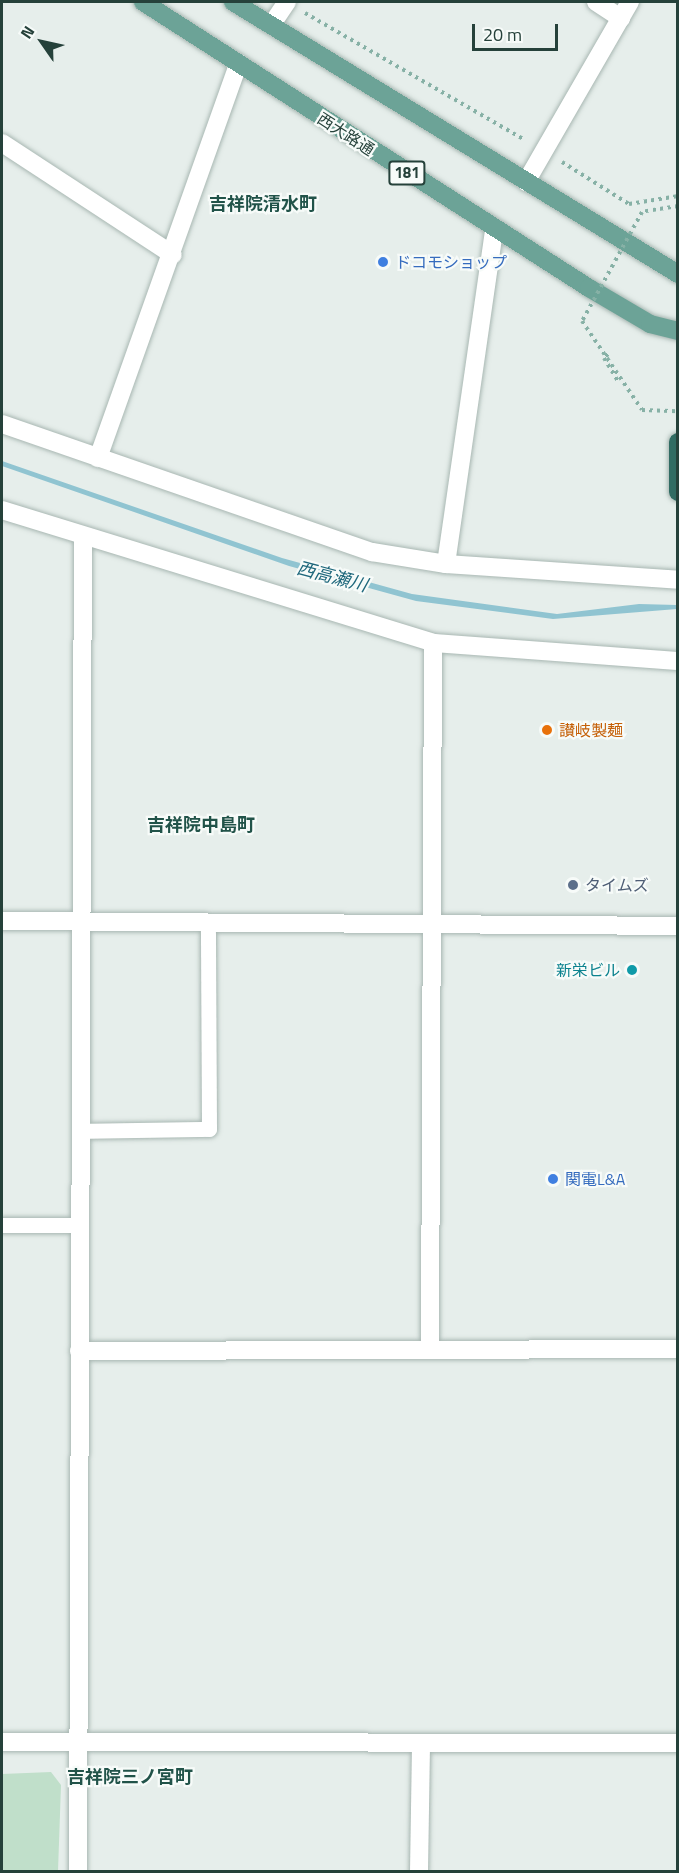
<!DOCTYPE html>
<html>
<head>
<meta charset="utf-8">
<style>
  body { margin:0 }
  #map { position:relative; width:679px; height:1873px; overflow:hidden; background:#e6eeeb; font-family:"Titillium Web","Noto Sans JP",sans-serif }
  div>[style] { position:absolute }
  .green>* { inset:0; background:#c0dfca }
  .water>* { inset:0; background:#90c4d1 }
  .path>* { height:4px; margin-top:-2px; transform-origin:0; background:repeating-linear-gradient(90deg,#87b1a6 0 3px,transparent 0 7.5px) }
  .roads { filter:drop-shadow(0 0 2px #a8b7b2) drop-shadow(0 0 2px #a8b7b2) }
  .lane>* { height:15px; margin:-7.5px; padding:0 7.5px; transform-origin:7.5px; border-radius:7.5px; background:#fff }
  .street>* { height:18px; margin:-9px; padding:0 9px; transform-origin:9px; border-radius:9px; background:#fff }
  .primary>* { height:18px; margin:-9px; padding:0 9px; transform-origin:9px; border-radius:9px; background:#6ca397 }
  .highway>* { height:18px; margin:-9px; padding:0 9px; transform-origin:9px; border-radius:9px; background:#316c63 }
  .path-bridge>* { height:4px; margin-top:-2px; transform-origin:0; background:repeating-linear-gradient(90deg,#87b1a6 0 3px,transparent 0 7.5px) }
  .dots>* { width:16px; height:16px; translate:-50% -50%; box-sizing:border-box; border:3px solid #f7fbf9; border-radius:50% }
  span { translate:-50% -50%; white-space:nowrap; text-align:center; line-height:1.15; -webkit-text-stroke:4.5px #f7fbf9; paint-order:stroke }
  .shield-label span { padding:2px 4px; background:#f7fbf9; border:2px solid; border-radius:4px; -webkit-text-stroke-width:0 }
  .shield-label { font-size:15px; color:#25413a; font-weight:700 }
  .street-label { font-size:16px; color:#25413a }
  .shop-label { font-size:16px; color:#366cbe }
  .left { translate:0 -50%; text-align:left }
  .food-label { font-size:16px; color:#c56008 }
  .service-label { font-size:16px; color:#4e5e75 }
  .culture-label { font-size:16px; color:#0d838f }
  .right { translate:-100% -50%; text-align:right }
  .neighbourhood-label { font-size:18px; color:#215349; font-weight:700 }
  .water-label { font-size:18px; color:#1f687c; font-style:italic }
  .frame { position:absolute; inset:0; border:3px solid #25413a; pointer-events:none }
  .north { position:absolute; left:12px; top:12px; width:60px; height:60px; -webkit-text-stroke:4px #f7fbf9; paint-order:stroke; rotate:304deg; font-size:16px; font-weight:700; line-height:24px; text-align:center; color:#25413a }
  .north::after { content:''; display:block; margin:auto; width:21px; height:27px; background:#25413a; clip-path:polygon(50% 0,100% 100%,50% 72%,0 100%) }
  .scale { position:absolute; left:472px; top:24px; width:86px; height:27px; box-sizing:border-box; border:3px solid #25413a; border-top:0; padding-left:8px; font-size:18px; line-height:21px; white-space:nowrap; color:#25413a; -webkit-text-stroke:4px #f7fbf9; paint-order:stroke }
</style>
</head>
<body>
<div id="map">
  <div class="green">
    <div style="clip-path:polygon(51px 1772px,61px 1785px,58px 1871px,2px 1871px,2px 1774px)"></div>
  </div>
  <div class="water">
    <div style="clip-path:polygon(2px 461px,282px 558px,412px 594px,557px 614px,639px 604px,677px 605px,677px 609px,553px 619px,416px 601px,289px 566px,2px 466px)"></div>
  </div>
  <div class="path">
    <div style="left:305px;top:13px;width:254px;rotate:30deg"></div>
    <div style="left:562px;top:162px;width:79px;rotate:32.1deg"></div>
    <div style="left:629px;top:204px;width:50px;rotate:-9.3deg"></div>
    <div style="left:608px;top:354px;width:6px;rotate:135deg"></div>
    <div style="left:604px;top:358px;width:26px;rotate:59deg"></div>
  </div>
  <div class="roads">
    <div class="lane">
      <div style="left:80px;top:1131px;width:129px;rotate:-0.9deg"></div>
      <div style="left:209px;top:1129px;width:206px;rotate:-90.3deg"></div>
      <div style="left:2px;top:1225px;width:77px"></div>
    </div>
    <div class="street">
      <div style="left:596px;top:2px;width:30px;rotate:33deg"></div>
      <div style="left:272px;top:24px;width:27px;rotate:-56deg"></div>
      <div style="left:2px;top:143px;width:204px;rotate:33.2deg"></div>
      <div style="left:526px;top:182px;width:208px;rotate:-60deg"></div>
      <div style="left:2px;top:424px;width:392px;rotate:19.1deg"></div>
      <div style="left:372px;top:552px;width:75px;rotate:9.2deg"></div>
      <div style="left:446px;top:564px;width:233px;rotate:3.9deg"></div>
      <div style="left:98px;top:458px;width:419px;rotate:-70.4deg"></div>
      <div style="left:2px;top:510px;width:451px;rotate:17.1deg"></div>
      <div style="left:433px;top:643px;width:246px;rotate:4.2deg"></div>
      <div style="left:446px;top:564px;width:338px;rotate:-81.8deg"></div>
      <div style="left:2px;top:921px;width:676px;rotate:0.42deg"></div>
      <div style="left:430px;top:1349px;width:706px;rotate:-89.76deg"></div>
      <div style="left:79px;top:1351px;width:599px;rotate:-0.19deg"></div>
      <div style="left:2px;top:1742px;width:676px;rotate:0.08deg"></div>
      <div style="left:78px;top:1872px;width:1334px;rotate:-89.79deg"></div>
      <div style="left:419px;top:1872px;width:128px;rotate:-89.1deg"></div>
    </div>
    <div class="primary">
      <div style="left:143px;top:2px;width:530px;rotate:32.67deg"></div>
      <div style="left:589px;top:288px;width:71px;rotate:30.5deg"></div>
      <div style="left:650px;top:324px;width:29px;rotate:14deg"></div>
      <div style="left:233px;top:2px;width:522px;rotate:31.43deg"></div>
    </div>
    <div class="highway">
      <div style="left:678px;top:442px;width:50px;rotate:90deg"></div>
    </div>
  </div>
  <div class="path-bridge">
    <div style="left:678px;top:206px;width:36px;rotate:171deg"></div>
    <div style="left:642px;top:212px;width:124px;rotate:118.8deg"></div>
    <div style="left:582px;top:321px;width:107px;rotate:56deg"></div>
    <div style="left:642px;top:410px;width:36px;rotate:2deg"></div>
  </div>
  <div class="dots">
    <div style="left:383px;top:262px;background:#3f7fe0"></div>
    <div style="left:547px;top:730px;background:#e8710a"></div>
    <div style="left:573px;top:885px;background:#5c6f8a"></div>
    <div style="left:632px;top:970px;background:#0f9aa8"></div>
    <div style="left:553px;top:1179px;background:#3f7fe0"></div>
  </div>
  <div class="shield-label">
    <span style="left:407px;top:173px">181</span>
  </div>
  <div class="street-label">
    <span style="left:346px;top:134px;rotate:33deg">西大路通</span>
  </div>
  <div class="shop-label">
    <span class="left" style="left:395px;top:262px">ドコモショップ</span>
    <span class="left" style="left:565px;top:1179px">関電L&amp;A</span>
  </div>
  <div class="food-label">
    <span class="left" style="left:559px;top:730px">讃岐製麺</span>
  </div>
  <div class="service-label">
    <span class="left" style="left:585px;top:885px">タイムズ</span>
  </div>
  <div class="culture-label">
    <span class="right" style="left:620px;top:970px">新栄ビル</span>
  </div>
  <div class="neighbourhood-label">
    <span style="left:263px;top:204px">吉祥院清水町</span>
    <span style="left:201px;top:825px">吉祥院中島町</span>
    <span style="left:130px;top:1777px">吉祥院三ノ宮町</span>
  </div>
  <div class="water-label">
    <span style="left:332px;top:577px;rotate:15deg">西高瀬川</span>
  </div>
  <div class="frame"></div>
  <div class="north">N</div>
  <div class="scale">20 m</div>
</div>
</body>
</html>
